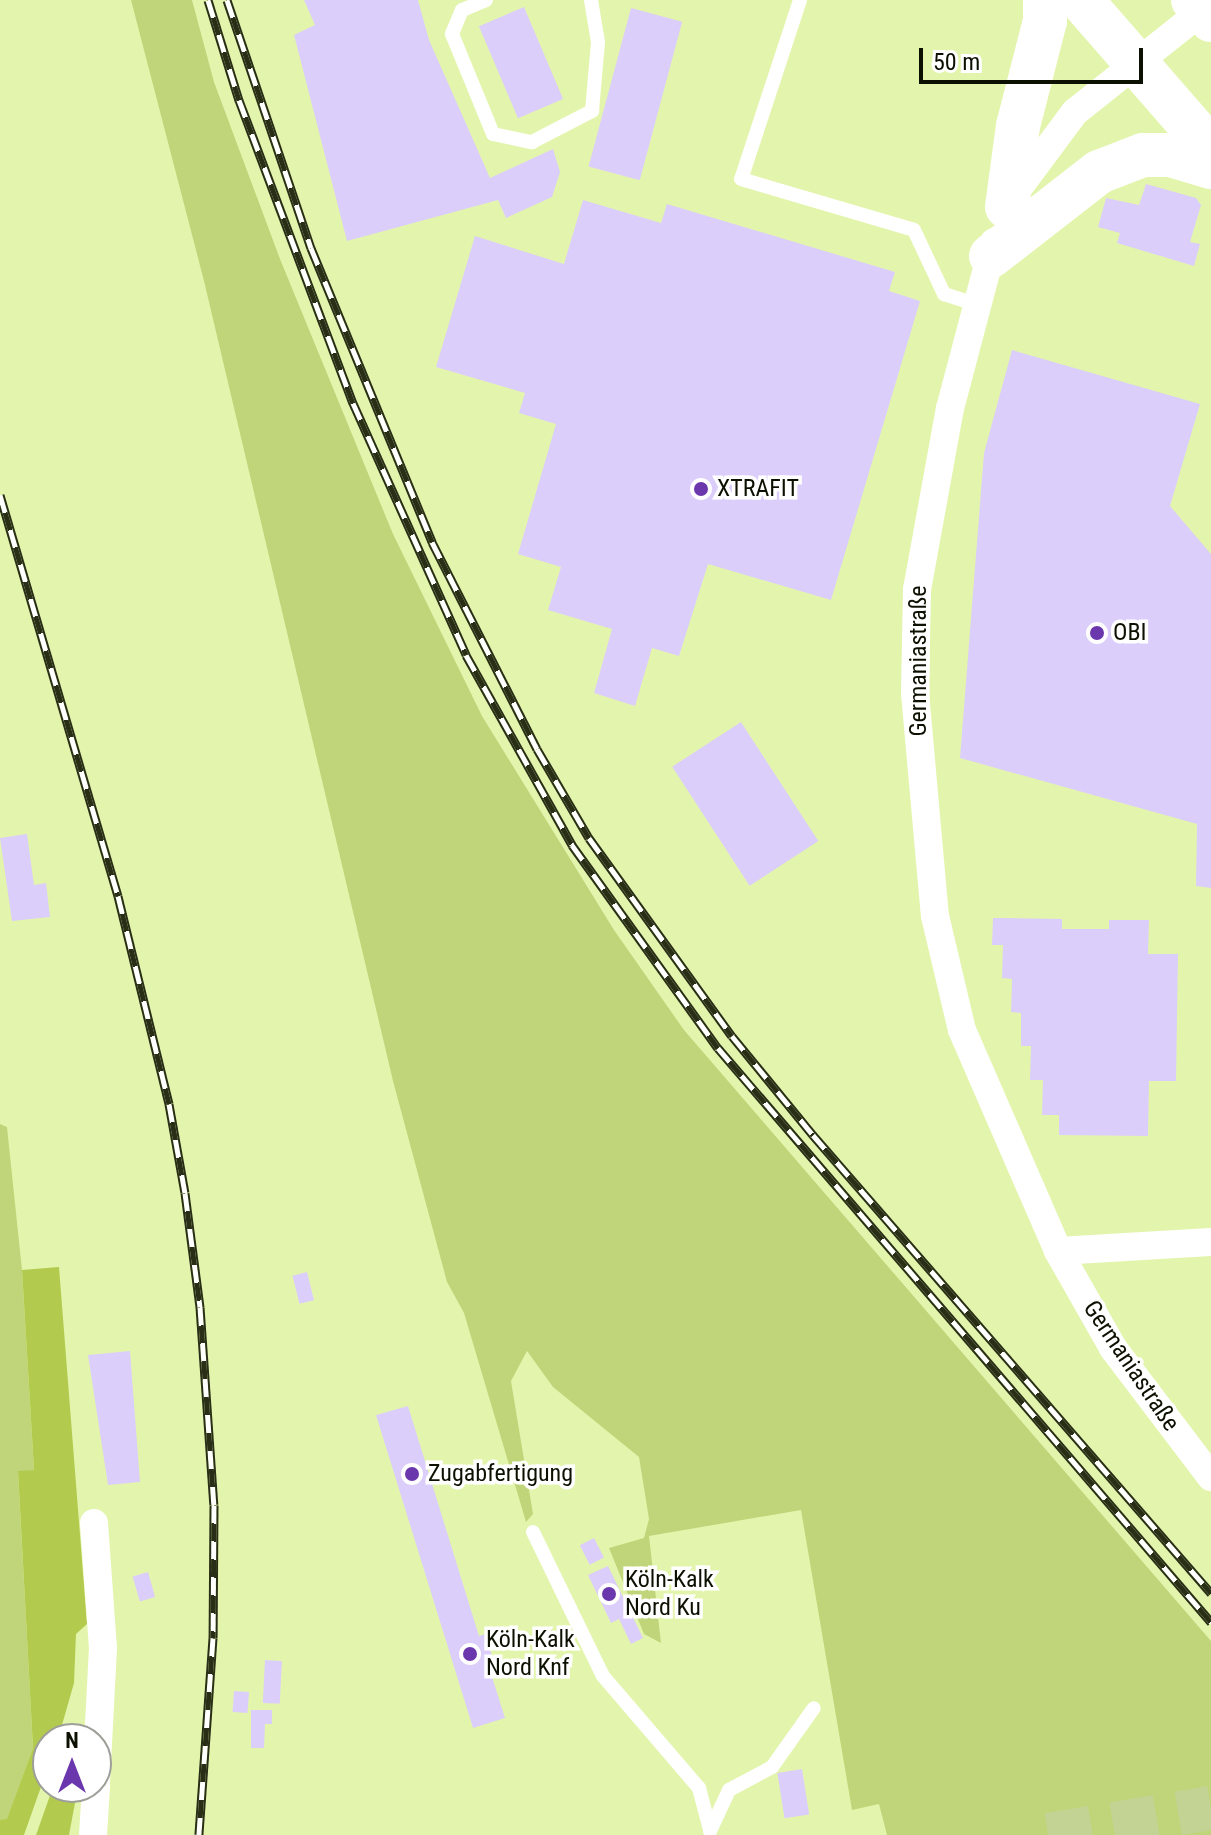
<!DOCTYPE html>
<html>
<head>
<meta charset="utf-8">
<style>
  body { margin:0 }
  #map { position:relative; width:1211px; height:1835px; overflow:hidden; background:#e3f5ad; font-family:"Roboto Condensed",sans-serif }
  div>[style] { position:absolute }
  .green>* { inset:0; background:#c0d57a }
  .forest>* { inset:0; background:#b2cb4e }
  .building>* { inset:0; background:#dccefa; transform-origin:0 0 }
  .trunk-tunnel>* { height:44px; margin-top:-22px; transform-origin:0; background:repeating-linear-gradient(90deg,#c3d393 0 44px,transparent 0 66px) }
  .service>* { height:14px; margin:-7px; padding:0 7px; transform-origin:7px; border-radius:7px; background:#fff }
  .minor>* { height:28px; margin:-14px; padding:0 14px; transform-origin:14px; border-radius:14px; background:#fff }
  .primary>* { height:44px; margin:-22px; padding:0 22px; transform-origin:22px; border-radius:22px; background:#fff }
  .rail>* { height:9px; margin-top:-4.5px; transform-origin:0; background:repeating-linear-gradient(90deg,#fff 0 18px,#292f17 0 36px); box-sizing:border-box; border-block:2px solid #292f17 }
  .dots>* { width:22px; height:22px; translate:-50% -50%; box-sizing:border-box; border:4px solid #fff; border-radius:50% }
  span { translate:-50% -50%; white-space:nowrap; text-align:center; line-height:1.15; -webkit-text-stroke:7px #fff; paint-order:stroke }
  .poi-label { font-size:24px; color:#0c1000 }
  .left { translate:0 -50%; text-align:left }
  .street-label { font-size:24px; color:#0c1000 }
  .north { position:absolute; left:32px; top:1723px; width:80px; height:80px; box-sizing:border-box; background:#fff; border:2px solid #9e9f99; border-radius:50%; rotate:0deg; font-size:22px; font-weight:700; line-height:32px; text-align:center; color:#0c1000 }
  .north::after { content:''; display:block; margin:auto; width:28px; height:36px; background:#6b37ad; clip-path:polygon(50% 0,100% 100%,50% 72%,0 100%) }
  .scale { position:absolute; left:919px; top:48px; width:224px; height:36px; box-sizing:border-box; border:4px solid #0c1000; border-top:0; padding-left:10px; font-size:24px; line-height:28px; white-space:nowrap; color:#0c1000; -webkit-text-stroke:6px #fff; paint-order:stroke }
</style>
</head>
<body>
<div id="map">
  <div class="green">
    <div style="clip-path:polygon(131px 0,192px 0,214px 82px,280px 259px,393px 534px,482px 716px,614px 930px,684px 1030px,1211px 1641px,1211px 1835px,887px 1835px,879px 1804px,852px 1810px,801px 1510px,649px 1536px,661px 1643px,644px 1634px,609px 1548px,644px 1538px,649px 1519px,639px 1457px,553px 1387px,527px 1351px,511px 1381px,533px 1514px,526px 1522px,464px 1313px,447px 1282px,393px 1081px,204px 281px)"></div>
    <div style="clip-path:polygon(0 1124px,7px 1127px,22px 1270px,34px 1470px,18px 1472px,33px 1748px,7px 1820px,0 1820px)"></div>
  </div>
  <div class="forest">
    <div style="clip-path:polygon(59px 1267px,87px 1624px,76px 1634px,74px 1683px,58px 1739px,48px 1739px,48px 1767px,24px 1835px,0 1835px,0 1820px,7px 1819px,33px 1748px,18px 1471px,34px 1470px,22px 1270px)"></div>
    <div style="clip-path:polygon(53px 1787px,78px 1787px,69px 1835px,36px 1835px)"></div>
  </div>
  <div class="building">
    <div style="clip-path:polygon(304px 0,418px 0,429px 40px,490px 178px,553px 149px,560px 172px,552px 197px,506px 218px,498px 200px,347px 241px,294px 35px,315px 25px)"></div>
    <div style="left:524px;top:7px;width:100px;height:49px;rotate:67deg"></div>
    <div style="left:631px;top:8px;width:53px;height:164px;rotate:15deg"></div>
    <div style="clip-path:polygon(1146px 184px,1196px 198px,1201px 205px,1190px 242px,1200px 244px,1194px 266px,1117px 243px,1120px 233px,1098px 227px,1106px 198px,1139px 205px)"></div>
    <div style="clip-path:polygon(583px 200px,661px 223px,667px 204px,895px 272px,889px 291px,920px 301px,831px 600px,708px 564px,679px 656px,652px 648px,635px 706px,594px 693px,612px 629px,548px 610px,561px 567px,518px 554px,556px 424px,519px 413px,525px 393px,436px 367px,475px 236px,564px 264px)"></div>
    <div style="clip-path:polygon(1012px 350px,1200px 404px,1170px 506px,1211px 554px,1211px 888px,1196px 886px,1197px 824px,960px 758px,984px 453px)"></div>
    <div style="left:741px;top:722px;width:142px;height:82px;rotate:57deg"></div>
    <div style="clip-path:polygon(27px 834px,34px 885px,46px 883px,50px 917px,12px 921px,0 838px)"></div>
    <div style="clip-path:polygon(993px 918px,1062px 919px,1062px 929px,1109px 929px,1109px 920px,1149px 920px,1148px 954px,1178px 954px,1176px 1081px,1149px 1081px,1148px 1136px,1059px 1135px,1059px 1115px,1042px 1115px,1043px 1080px,1030px 1080px,1031px 1046px,1021px 1046px,1021px 1013px,1011px 1012px,1012px 979px,1002px 978px,1003px 945px,992px 945px)"></div>
    <div style="left:307px;top:1272px;width:29px;height:15px;rotate:76deg"></div>
    <div style="clip-path:polygon(130px 1351px,140px 1482px,108px 1485px,88px 1355px)"></div>
    <div style="clip-path:polygon(408px 1406px,479px 1636px,485px 1634px,494px 1662px,488px 1664px,505px 1718px,473px 1728px,376px 1415px)"></div>
    <div style="left:594px;top:1538px;width:22px;height:16px;rotate:63deg"></div>
    <div style="clip-path:polygon(608px 1566px,643px 1638px,631px 1644px,619px 1619px,611px 1623px,588px 1575px)"></div>
    <div style="left:148px;top:1572px;width:26px;height:16px;rotate:74deg"></div>
    <div style="left:265px;top:1660px;width:17px;height:43px;rotate:3deg"></div>
    <div style="left:234px;top:1691px;width:15px;height:21px;rotate:4deg"></div>
    <div style="clip-path:polygon(251px 1710px,272px 1710px,272px 1724px,265px 1724px,264px 1748px,251px 1748px)"></div>
    <div style="left:802px;top:1769px;width:46px;height:25px;rotate:81deg"></div>
  </div>
  <div class="trunk-tunnel">
    <div style="left:1048px;top:1835px;width:165px;rotate:-9.4deg"></div>
  </div>
  <div class="service">
    <div style="left:486px;top:0;width:26px;rotate:157deg"></div>
    <div style="left:462px;top:10px;width:26px;rotate:113deg"></div>
    <div style="left:452px;top:34px;width:108px;rotate:67.7deg"></div>
    <div style="left:493px;top:134px;width:40px;rotate:12deg"></div>
    <div style="left:532px;top:142px;width:68px;rotate:-27.3deg"></div>
    <div style="left:592px;top:111px;width:69px;rotate:-85deg"></div>
    <div style="left:598px;top:42px;width:43px;rotate:-99.5deg"></div>
    <div style="left:800px;top:0;width:188px;rotate:108.2deg"></div>
    <div style="left:741px;top:179px;width:180px;rotate:16.4deg"></div>
    <div style="left:914px;top:230px;width:71px;rotate:64.9deg"></div>
    <div style="left:944px;top:294px;width:38px;rotate:18deg"></div>
    <div style="left:533px;top:1532px;width:160px;rotate:64.1deg"></div>
    <div style="left:603px;top:1676px;width:148px;rotate:49.4deg"></div>
    <div style="left:699px;top:1788px;width:43px;rotate:75.3deg"></div>
    <div style="left:710px;top:1831px;width:45px;rotate:-65.1deg"></div>
    <div style="left:729px;top:1790px;width:49px;rotate:-28.1deg"></div>
    <div style="left:772px;top:1767px;width:72px;rotate:-54.6deg"></div>
  </div>
  <div class="minor">
    <div style="left:1017px;top:190px;width:97px;rotate:-53.4deg"></div>
    <div style="left:1075px;top:112px;width:174px;rotate:-38.5deg"></div>
    <div style="left:994px;top:242px;width:172px;rotate:104.8deg"></div>
    <div style="left:950px;top:408px;width:184px;rotate:100.3deg"></div>
    <div style="left:917px;top:589px;width:104px;rotate:91.1deg"></div>
    <div style="left:915px;top:693px;width:224px;rotate:84.9deg"></div>
    <div style="left:935px;top:916px;width:117px;rotate:76.7deg"></div>
    <div style="left:962px;top:1030px;width:241px;rotate:66.5deg"></div>
    <div style="left:1058px;top:1251px;width:112px;rotate:60.4deg"></div>
    <div style="left:1113px;top:1348px;width:162px;rotate:52.8deg"></div>
    <div style="left:1058px;top:1251px;width:153px;rotate:-3.4deg"></div>
    <div style="left:94px;top:1523px;width:125px;rotate:85.9deg"></div>
    <div style="left:103px;top:1648px;width:135px;rotate:93deg"></div>
    <div style="left:93px;top:1835px;width:48px;rotate:-86.4deg"></div>
  </div>
  <div class="primary">
    <div style="left:1081px;top:0;width:198px;rotate:48.9deg"></div>
    <div style="left:1193px;top:0;width:27px;rotate:48deg"></div>
    <div style="left:1007px;top:207px;width:82px;rotate:-82.3deg"></div>
    <div style="left:1018px;top:126px;width:108px;rotate:-75.6deg"></div>
    <div style="left:1045px;top:21px;width:21px;rotate:-90deg"></div>
    <div style="left:991px;top:256px;width:137px;rotate:-37.9deg"></div>
    <div style="left:1099px;top:172px;width:47px;rotate:-21.1deg"></div>
    <div style="left:1143px;top:155px;width:27px"></div>
    <div style="left:1170px;top:155px;width:43px;rotate:16.3deg"></div>
  </div>
  <div class="rail">
    <div style="left:208px;top:0;width:105px;rotate:72.8deg"></div>
    <div style="left:239px;top:100px;width:324px;rotate:69.4deg"></div>
    <div style="left:353px;top:403px;width:276px;rotate:65.8deg"></div>
    <div style="left:466px;top:655px;width:218px;rotate:60.8deg"></div>
    <div style="left:572px;top:845px;width:250px;rotate:54.3deg"></div>
    <div style="left:718px;top:1048px;width:757px;rotate:49.34deg"></div>
    <div style="left:227px;top:0;width:262px;rotate:71.3deg"></div>
    <div style="left:311px;top:248px;width:318px;rotate:67.6deg"></div>
    <div style="left:432px;top:542px;width:232px;rotate:63.1deg"></div>
    <div style="left:537px;top:749px;width:103px;rotate:59.7deg"></div>
    <div style="left:589px;top:838px;width:244px;rotate:54.2deg"></div>
    <div style="left:732px;top:1036px;width:128px;rotate:50.7deg"></div>
    <div style="left:813px;top:1135px;width:607px;rotate:49.01deg"></div>
    <div style="left:0;top:495px;width:418px;rotate:73.6deg"></div>
    <div style="left:118px;top:896px;width:214px;rotate:76.2deg"></div>
    <div style="left:169px;top:1104px;width:90px;rotate:79.8deg"></div>
    <div style="left:185px;top:1193px;width:115px;rotate:82.5deg"></div>
    <div style="left:200px;top:1307px;width:198px;rotate:86deg"></div>
    <div style="left:214px;top:1505px;width:133px;rotate:90.4deg"></div>
    <div style="left:213px;top:1638px;width:197px;rotate:94.1deg"></div>
  </div>
  <div class="dots">
    <div style="left:701px;top:489px;background:#6b37ad"></div>
    <div style="left:1097px;top:633px;background:#6b37ad"></div>
    <div style="left:412px;top:1474px;background:#6b37ad"></div>
    <div style="left:609px;top:1594px;background:#6b37ad"></div>
    <div style="left:470px;top:1654px;background:#6b37ad"></div>
  </div>
  <div class="poi-label">
    <span class="left" style="left:717px;top:489px">XTRAFIT</span>
    <span class="left" style="left:1113px;top:633px">OBI</span>
    <span class="left" style="left:428px;top:1474px">Zugabfertigung</span>
    <span class="left" style="left:625px;top:1594px">Köln-Kalk<br>Nord Ku</span>
    <span class="left" style="left:486px;top:1654px">Köln-Kalk<br>Nord Knf</span>
  </div>
  <div class="street-label">
    <span style="left:919px;top:661px;rotate:-90deg">Germaniastraße</span>
    <span style="left:1131px;top:1366px;rotate:56deg">Germaniastraße</span>
  </div>
  <div class="north">N</div>
  <div class="scale">50 m</div>
</div>
</body>
</html>
